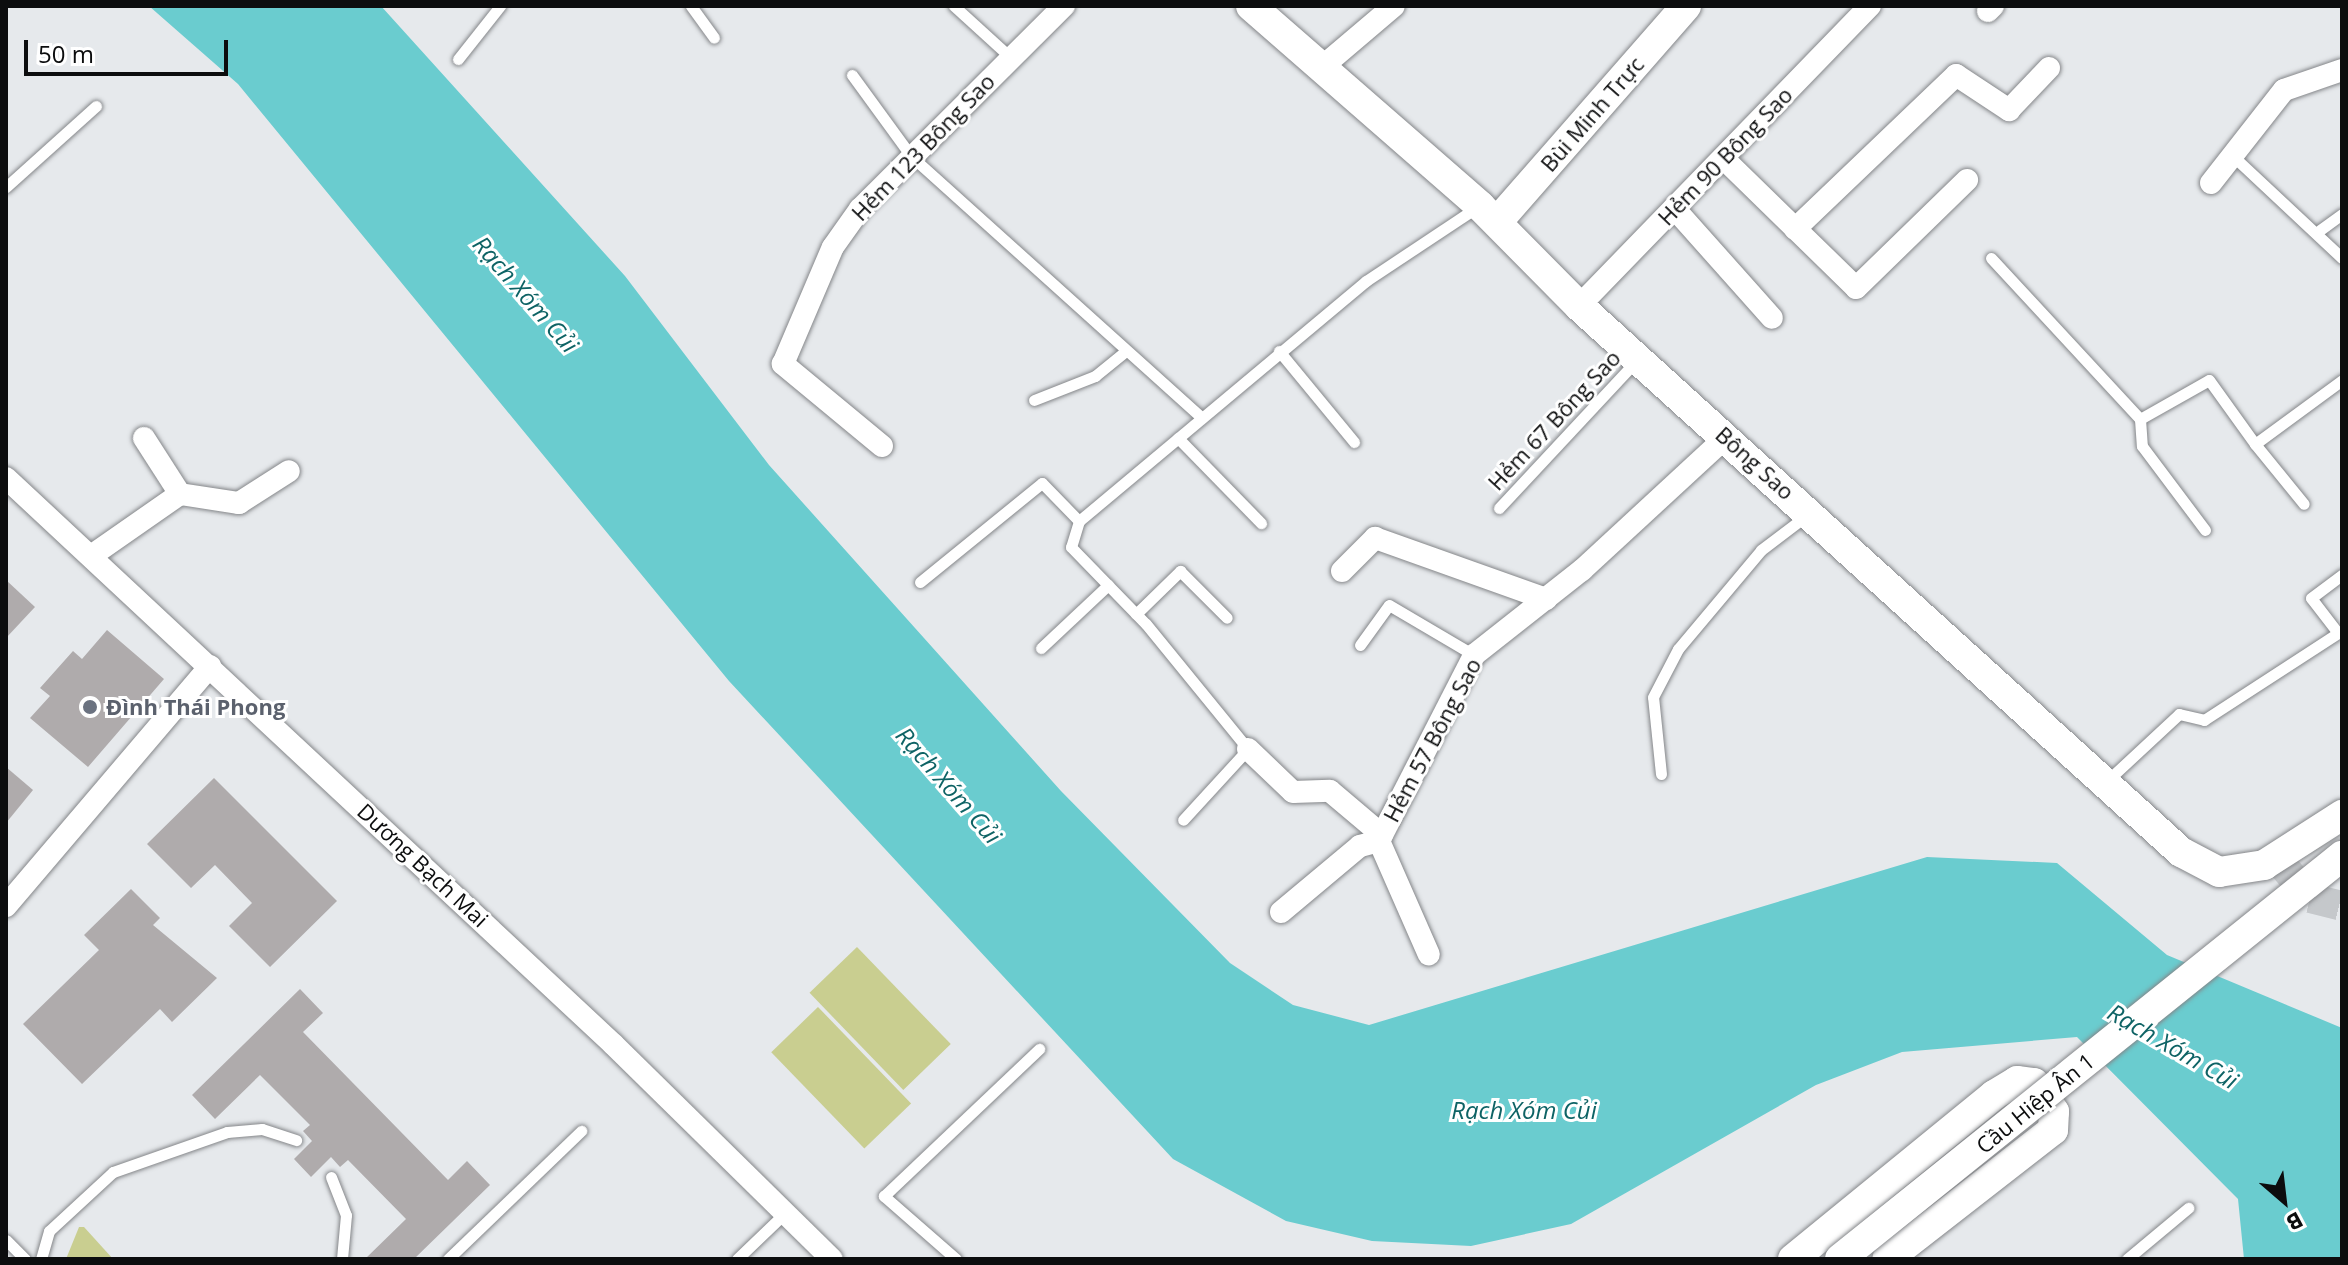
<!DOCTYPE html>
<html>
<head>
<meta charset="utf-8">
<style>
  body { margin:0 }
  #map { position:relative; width:2348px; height:1265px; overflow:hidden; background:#e6e9ec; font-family:"Open Sans",sans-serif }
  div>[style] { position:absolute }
  .green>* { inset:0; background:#c9ce90; transform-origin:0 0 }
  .water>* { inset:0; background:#6acccf }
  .building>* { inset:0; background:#afabac }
  .secondary-tunnel>* { height:30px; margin-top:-15px; transform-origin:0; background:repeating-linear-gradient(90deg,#c5c8cb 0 30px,transparent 0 45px) }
  .roads { filter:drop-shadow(0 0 2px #848689) drop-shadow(0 0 2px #848689) }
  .lane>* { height:11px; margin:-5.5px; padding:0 5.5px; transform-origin:5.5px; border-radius:5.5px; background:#fff }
  .street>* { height:22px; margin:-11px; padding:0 11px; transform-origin:11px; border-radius:11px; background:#fff }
  .secondary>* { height:30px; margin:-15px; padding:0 15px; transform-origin:15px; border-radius:15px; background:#fff }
  .bridges { filter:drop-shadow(0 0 2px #848689) drop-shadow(0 0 2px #848689) }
  .secondary-bridge>* { height:30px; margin:-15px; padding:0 15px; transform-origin:15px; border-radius:15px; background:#fff }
  .dots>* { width:22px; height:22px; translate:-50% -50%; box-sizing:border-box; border:4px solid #fff; border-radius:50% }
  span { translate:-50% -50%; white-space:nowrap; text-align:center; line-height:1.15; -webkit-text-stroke:6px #fff; paint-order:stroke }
  .street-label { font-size:22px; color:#0c0d0e }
  .worship-label { font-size:22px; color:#5b616d; font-weight:700 }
  .left { translate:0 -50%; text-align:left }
  .water-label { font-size:24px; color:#0e6365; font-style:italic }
  .frame { position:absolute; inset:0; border:8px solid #0c0d0e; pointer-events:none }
  .north { position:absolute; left:2244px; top:1161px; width:80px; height:80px; -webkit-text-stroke:6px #fff; paint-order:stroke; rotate:152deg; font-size:22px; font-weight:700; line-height:32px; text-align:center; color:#0c0d0e }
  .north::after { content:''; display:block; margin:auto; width:28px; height:36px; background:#0c0d0e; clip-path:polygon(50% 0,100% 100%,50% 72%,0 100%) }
  .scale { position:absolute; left:24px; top:40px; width:204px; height:36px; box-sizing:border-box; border:4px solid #0c0d0e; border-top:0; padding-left:10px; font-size:24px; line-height:28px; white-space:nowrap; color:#0c0d0e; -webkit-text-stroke:6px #fff; paint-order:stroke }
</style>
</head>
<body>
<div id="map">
  <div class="green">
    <div style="left:857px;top:947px;width:135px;height:66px;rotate:46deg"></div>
    <div style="left:818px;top:1007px;width:134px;height:65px;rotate:46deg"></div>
    <div style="clip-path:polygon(79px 1227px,84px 1227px,113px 1259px,66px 1259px)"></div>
  </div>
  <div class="water">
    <div style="clip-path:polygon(149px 6px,381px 6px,625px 276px,769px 465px,1061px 791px,1230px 963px,1293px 1005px,1369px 1025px,1927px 857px,2057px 863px,2167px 955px,2342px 1028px,2342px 1259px,2244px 1259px,2238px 1199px,2077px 1037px,1902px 1052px,1816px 1085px,1571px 1224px,1471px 1246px,1372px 1241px,1286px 1221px,1173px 1159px,729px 681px,238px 84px)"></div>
  </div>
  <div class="building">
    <div style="clip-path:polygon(6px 580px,35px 607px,6px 638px)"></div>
    <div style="clip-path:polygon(107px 630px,164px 679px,88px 767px,30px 718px,50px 696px,40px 688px,73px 651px,82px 659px)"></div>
    <div style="clip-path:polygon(6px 767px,33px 790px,6px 823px)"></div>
    <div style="clip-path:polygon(214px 778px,337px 901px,270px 967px,229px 926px,252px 903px,215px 865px,191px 888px,147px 844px)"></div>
    <div style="clip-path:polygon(131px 889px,160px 918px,153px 925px,217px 978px,172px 1022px,160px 1009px,82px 1084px,23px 1024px,99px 950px,84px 935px)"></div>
    <div style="clip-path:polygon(300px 989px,323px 1013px,303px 1032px,448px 1180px,467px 1161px,490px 1185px,414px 1259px,365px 1259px,406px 1219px,348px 1160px,340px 1167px,331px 1157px,311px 1177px,294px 1159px,312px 1141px,303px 1131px,310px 1125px,260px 1075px,215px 1119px,192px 1095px)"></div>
  </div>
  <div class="secondary-tunnel">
    <div style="left:2279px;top:861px;width:48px;rotate:50deg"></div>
    <div style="left:2310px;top:898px;width:33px;rotate:14deg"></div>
  </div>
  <div class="roads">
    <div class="lane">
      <div style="left:691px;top:6px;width:39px;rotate:54deg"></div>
      <div style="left:954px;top:6px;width:74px;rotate:42.3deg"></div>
      <div style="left:458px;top:59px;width:68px;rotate:-51.6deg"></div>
      <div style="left:852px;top:75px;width:100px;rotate:53.9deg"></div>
      <div style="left:911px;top:156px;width:390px;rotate:42deg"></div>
      <div style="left:2234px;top:157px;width:148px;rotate:43.1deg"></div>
      <div style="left:6px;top:187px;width:121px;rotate:-42deg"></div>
      <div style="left:2320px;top:230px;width:27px;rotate:-36deg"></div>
      <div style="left:1991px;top:258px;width:219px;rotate:47.2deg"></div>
      <div style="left:2140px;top:419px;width:79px;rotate:-29.5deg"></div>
      <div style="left:2209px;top:380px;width:79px;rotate:54.3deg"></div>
      <div style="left:2255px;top:444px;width:108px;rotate:-36.3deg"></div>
      <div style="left:1279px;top:351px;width:118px;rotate:50.5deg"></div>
      <div style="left:1034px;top:400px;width:66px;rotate:-21.5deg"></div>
      <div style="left:1095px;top:376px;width:40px;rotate:-39deg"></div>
      <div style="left:2140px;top:419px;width:27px;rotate:86deg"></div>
      <div style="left:2142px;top:446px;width:105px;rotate:53.1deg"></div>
      <div style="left:1178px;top:438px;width:119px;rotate:45.7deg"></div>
      <div style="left:2255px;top:444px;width:77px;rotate:50.8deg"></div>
      <div style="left:1499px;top:508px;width:204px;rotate:-47deg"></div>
      <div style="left:1079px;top:521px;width:27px;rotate:107deg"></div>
      <div style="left:1071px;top:547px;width:107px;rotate:45.8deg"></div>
      <div style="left:1146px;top:624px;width:161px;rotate:50.8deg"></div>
      <div style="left:1248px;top:749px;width:96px;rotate:132.5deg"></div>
      <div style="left:920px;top:582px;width:157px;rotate:-39.1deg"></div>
      <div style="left:1042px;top:483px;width:53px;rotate:45.8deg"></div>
      <div style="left:1079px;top:521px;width:374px;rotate:-39.9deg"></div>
      <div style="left:1366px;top:281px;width:132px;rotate:-33.6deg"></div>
      <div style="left:1136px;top:614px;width:62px;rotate:-44.3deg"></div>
      <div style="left:1180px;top:571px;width:66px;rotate:45deg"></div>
      <div style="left:1360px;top:645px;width:49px;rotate:-54.1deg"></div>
      <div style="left:1389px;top:605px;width:99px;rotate:30.5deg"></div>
      <div style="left:1041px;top:648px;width:92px;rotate:-43.2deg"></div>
      <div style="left:1661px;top:774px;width:77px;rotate:-95.9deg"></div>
      <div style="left:1653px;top:697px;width:54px;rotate:-62.5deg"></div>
      <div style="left:1678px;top:649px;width:129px;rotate:-50deg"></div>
      <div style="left:1761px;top:550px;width:56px;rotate:-37.1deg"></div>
      <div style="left:2108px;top:780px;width:97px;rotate:-42.9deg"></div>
      <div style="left:2179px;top:714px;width:26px;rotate:13deg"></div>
      <div style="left:2204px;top:720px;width:160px;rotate:-33deg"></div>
      <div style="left:2338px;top:633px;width:44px;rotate:-127.6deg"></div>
      <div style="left:2311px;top:598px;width:39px;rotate:-37deg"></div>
      <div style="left:331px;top:1177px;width:41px;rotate:68.5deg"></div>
      <div style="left:346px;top:1215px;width:44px;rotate:95.2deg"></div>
      <div style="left:6px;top:1240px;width:27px;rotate:45deg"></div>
      <div style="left:41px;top:1259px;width:29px;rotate:-74deg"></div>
      <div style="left:49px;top:1231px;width:87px;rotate:-42.7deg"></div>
      <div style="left:113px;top:1172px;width:121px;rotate:-19.3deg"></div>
      <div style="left:227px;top:1132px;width:35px;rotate:-5deg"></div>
      <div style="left:262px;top:1129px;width:36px;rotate:18deg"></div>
      <div style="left:448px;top:1259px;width:185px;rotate:-43.9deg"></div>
      <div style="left:737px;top:1259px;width:65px;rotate:-43.8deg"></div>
      <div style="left:956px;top:1259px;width:96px;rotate:-138.8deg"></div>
      <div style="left:884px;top:1196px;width:214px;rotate:-43.5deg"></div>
      <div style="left:2127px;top:1259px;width:80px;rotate:-39.9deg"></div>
    </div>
    <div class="street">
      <div style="left:1988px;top:11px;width:7px;rotate:-45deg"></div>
      <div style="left:1322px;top:67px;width:94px;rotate:-40.3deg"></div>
      <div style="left:1723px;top:158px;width:186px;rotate:44.3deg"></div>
      <div style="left:1856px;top:288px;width:155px;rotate:-44.2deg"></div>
      <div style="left:2211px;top:183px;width:118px;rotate:-51.9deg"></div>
      <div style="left:2284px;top:90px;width:61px;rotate:-19deg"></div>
      <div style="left:1674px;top:208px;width:147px;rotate:48.3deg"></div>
      <div style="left:1795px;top:229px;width:223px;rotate:-43.7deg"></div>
      <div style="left:1956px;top:75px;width:64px;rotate:33.4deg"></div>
      <div style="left:2009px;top:110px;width:58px;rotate:-46.4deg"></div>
      <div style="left:1579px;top:306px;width:418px;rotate:-45.9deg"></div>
      <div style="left:144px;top:438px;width:67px;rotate:57.3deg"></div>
      <div style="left:882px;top:446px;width:129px;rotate:-140.4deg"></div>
      <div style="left:783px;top:364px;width:127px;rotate:-66.9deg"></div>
      <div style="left:833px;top:247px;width:47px;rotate:-54.6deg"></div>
      <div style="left:860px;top:209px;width:288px;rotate:-44.9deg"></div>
      <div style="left:6px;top:478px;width:831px;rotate:43deg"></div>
      <div style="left:614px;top:1045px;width:305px;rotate:44.5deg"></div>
      <div style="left:91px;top:556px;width:108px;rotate:-34.9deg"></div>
      <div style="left:180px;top:494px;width:60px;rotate:8.7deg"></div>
      <div style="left:239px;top:503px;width:59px;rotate:-32.6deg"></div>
      <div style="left:1342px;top:571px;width:47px;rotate:-45deg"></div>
      <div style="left:1375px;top:538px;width:182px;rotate:19.6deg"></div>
      <div style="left:1248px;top:749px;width:62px;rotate:43.7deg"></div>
      <div style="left:1293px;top:792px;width:37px;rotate:-2deg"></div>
      <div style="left:1330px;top:791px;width:68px;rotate:40.2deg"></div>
      <div style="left:1379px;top:841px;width:124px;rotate:66.3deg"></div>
      <div style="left:6px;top:906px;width:315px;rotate:-49.6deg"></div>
      <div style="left:1281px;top:912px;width:103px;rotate:-39.9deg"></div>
      <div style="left:1360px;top:846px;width:20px;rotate:-15deg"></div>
      <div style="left:1379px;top:841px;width:209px;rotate:-62.9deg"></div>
      <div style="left:1474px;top:655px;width:137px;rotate:-38.2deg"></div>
      <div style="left:1582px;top:570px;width:196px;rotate:-42.7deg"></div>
    </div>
    <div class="secondary">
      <div style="left:1251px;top:6px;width:304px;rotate:41.1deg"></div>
      <div style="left:1480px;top:206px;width:141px;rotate:45.3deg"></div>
      <div style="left:1579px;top:306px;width:813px;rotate:42.21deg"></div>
      <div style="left:2181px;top:852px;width:43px;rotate:27.8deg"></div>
      <div style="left:2219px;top:872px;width:46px;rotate:-8.8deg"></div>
      <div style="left:2264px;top:865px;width:93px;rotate:-32.7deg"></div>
      <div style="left:1497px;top:222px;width:287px;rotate:-48.8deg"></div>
      <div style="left:1793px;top:1259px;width:259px;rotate:-39.2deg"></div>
      <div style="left:1994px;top:1095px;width:27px;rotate:-31deg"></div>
      <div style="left:2017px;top:1081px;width:17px;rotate:7deg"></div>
      <div style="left:2034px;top:1083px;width:35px;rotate:55deg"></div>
      <div style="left:2054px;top:1112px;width:18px;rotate:93deg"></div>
      <div style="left:2053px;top:1130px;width:210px;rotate:142.1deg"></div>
    </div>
  </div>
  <div class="bridges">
    <div class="secondary-bridge">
      <div style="left:1840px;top:1259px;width:644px;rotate:-38.76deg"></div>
    </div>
  </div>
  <div class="dots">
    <div style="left:90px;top:707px;background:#6b7280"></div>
  </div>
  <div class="street-label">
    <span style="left:1592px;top:114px;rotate:-49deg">Bùi Minh Trực</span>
    <span style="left:923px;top:147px;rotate:-46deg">Hẻm 123 Bông Sao</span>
    <span style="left:1725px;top:156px;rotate:-46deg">Hẻm 90 Bông Sao</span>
    <span style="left:1554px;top:420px;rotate:-47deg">Hẻm 67 Bông Sao</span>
    <span style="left:1755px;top:463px;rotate:42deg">Bông Sao</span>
    <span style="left:1432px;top:740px;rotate:-62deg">Hẻm 57 Bông Sao</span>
    <span style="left:423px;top:865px;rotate:43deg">Dương Bạch Mai</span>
    <span style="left:2035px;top:1103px;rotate:-39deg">Cầu Hiệp Ân 1</span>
  </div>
  <div class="worship-label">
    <span class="left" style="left:106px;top:707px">Đình Thái Phong</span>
  </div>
  <div class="water-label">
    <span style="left:526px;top:294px;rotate:49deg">Rạch Xóm Củi</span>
    <span style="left:949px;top:785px;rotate:49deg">Rạch Xóm Củi</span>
    <span style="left:2173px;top:1046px;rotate:30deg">Rạch Xóm Củi</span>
    <span style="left:1524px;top:1110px">Rạch Xóm Củi</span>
  </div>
  <div class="frame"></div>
  <div class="north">B</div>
  <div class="scale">50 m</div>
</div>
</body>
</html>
